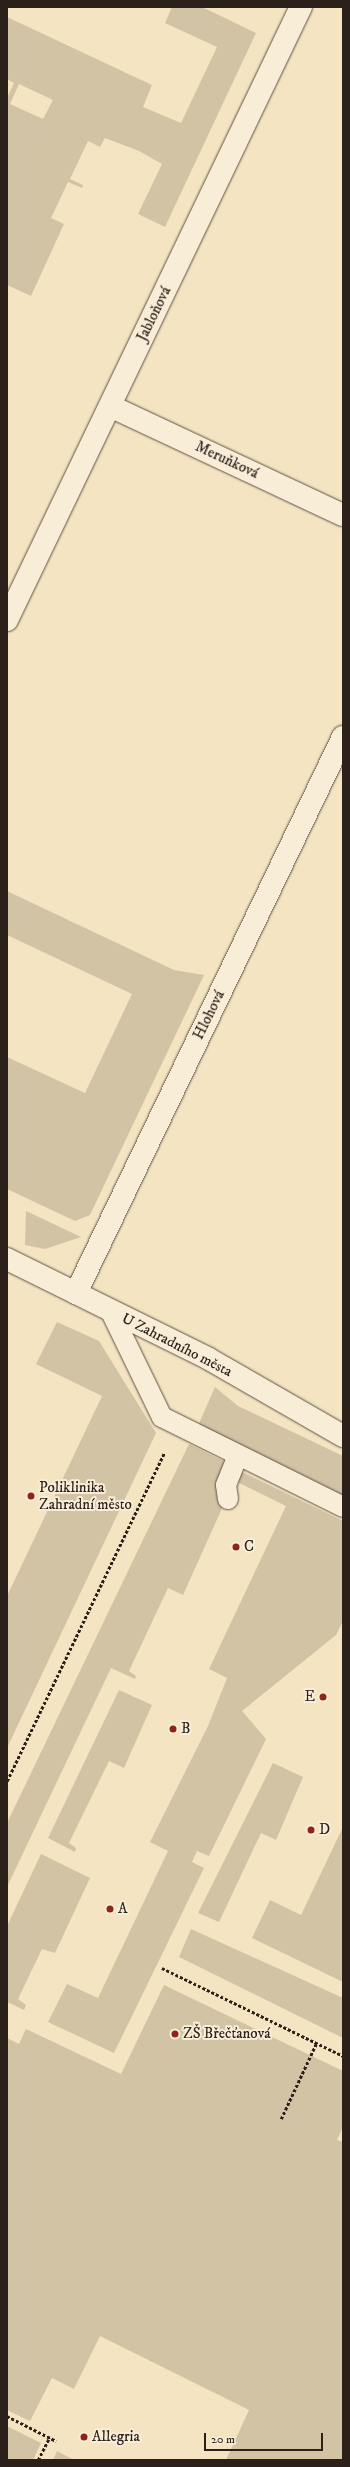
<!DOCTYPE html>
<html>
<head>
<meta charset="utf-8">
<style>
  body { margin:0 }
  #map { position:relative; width:350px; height:2467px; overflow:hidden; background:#f5e4c2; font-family:"IM FELL DW Pica",serif }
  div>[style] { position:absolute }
  .green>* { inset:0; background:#d3c3a5 }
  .path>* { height:2.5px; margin-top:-1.25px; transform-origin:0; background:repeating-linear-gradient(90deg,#2c211a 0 3px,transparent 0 5px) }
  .roads { filter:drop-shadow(0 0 1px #5e5244) drop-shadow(0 0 1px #5e5244) }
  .lane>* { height:20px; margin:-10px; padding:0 10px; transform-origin:10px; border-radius:10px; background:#f8edd7 }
  .street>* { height:22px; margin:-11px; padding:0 11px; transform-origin:11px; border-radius:11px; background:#f8edd7 }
  .secondary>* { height:22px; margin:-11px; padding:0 11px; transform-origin:11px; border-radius:11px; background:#f8edd7 }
  .dots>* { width:11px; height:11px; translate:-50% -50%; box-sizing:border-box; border:2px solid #f8edd7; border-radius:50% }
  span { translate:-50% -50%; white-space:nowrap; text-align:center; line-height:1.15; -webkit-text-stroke:4px #f8edd7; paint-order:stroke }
  .street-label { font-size:15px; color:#2c211a }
  .poi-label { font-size:15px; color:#2c211a }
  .left { translate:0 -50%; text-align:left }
  .right { translate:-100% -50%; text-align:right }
  .frame { position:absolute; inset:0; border:8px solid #2c211a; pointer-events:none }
  .scale { position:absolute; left:204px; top:2433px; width:119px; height:18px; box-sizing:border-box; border:2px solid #2c211a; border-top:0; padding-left:5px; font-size:12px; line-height:14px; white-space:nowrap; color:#2c211a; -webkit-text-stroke:3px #f8edd7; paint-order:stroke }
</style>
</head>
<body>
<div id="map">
  <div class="green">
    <div style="clip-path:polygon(evenodd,172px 7px,202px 7px,256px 33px,165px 227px,138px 214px,162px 164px,139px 151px,105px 138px,100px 147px,88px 141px,70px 179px,83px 185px,82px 188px,68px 182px,51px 218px,64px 224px,31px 296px,7px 285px,7px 98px,14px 83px,7px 79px,7px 17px,152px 85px,143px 107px,181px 123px,217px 47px,165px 23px,172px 7px,19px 84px,53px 100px,43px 119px,10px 104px,19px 84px)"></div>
    <div style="clip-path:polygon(7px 891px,174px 970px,204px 975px,90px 1215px,75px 1221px,7px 1189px,7px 1057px,85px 1093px,132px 994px,7px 935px)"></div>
    <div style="clip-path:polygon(26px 1211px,81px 1237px,45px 1249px,25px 1245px)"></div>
    <div style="clip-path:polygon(57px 1322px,99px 1341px,156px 1433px,7px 1748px,7px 1596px,102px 1396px,36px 1364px)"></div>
    <div style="clip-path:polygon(215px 1387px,238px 1406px,343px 1456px,343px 1499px,197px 1428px)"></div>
    <div style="clip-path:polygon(189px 1444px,227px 1463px,216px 1489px,224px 1504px,183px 1595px,168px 1588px,129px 1671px,136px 1676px,135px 1679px,111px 1668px,7px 1887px,7px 1823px)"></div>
    <div style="clip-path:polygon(242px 1472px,343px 1521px,343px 1621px,336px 1635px,242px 1711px,266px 1739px,209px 1856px,197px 1851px,192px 1862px,204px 1868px,114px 2053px,48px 2022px,67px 1984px,98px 1998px,168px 1851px,150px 1842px,208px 1726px,227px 1678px,209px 1669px,286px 1506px,237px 1482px)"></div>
    <div style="clip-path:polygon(119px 1690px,152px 1705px,124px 1768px,109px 1761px,69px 1843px,76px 1848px,75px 1852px,48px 1838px)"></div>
    <div style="clip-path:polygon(273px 1763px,303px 1777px,276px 1840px,261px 1833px,219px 1922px,198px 1913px)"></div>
    <div style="clip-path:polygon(343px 1827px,343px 1982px,252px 1938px,270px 1900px,301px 1915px)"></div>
    <div style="clip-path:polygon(41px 1854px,90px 1878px,55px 1953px,42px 1949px,18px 1999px,26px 2005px,24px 2010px,7px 2002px,7px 1926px)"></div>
    <div style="clip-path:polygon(191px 1929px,343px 1998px,343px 2038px,179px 1957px)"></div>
    <div style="clip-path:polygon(164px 1985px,343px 2071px,343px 2127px,337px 2140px,343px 2142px,343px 2460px,226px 2460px,249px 2410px,100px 2336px,74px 2389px,52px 2378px,30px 2421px,7px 2410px,7px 2038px,19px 2044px,26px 2029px,121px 2074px)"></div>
    <div style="clip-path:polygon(7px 2426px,41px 2443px,33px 2460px,7px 2460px)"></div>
    <div style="clip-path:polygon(57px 2451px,74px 2460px,53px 2460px)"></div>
  </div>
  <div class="path">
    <div style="left:7px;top:1781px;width:364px;rotate:-64.4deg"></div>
    <div style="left:162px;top:1968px;width:201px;rotate:25.9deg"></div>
    <div style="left:281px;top:2119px;width:83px;rotate:-65deg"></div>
    <div style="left:7px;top:2416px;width:55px;rotate:27deg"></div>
    <div style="left:38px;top:2460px;width:25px;rotate:-63deg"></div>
  </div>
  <div class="roads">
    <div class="lane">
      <div style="left:110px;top:1310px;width:119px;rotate:64.1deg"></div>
      <div style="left:162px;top:1417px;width:202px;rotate:26.4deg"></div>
      <div style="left:228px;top:1499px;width:14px;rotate:-98deg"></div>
      <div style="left:226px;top:1485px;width:31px;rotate:-68deg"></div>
    </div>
    <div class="street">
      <div style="left:110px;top:406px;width:257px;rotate:25.1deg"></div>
      <div style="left:7px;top:1259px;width:225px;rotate:26.3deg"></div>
      <div style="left:209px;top:1359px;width:155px;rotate:29.9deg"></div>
      <div style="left:76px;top:1293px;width:617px;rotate:-64.35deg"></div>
    </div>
    <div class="secondary">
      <div style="left:7px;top:620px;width:680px;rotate:-64.38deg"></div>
    </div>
  </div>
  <div class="dots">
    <div style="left:31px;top:1496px;background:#8f2418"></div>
    <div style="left:236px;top:1547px;background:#8f2418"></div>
    <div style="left:323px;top:1697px;background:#8f2418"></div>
    <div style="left:173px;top:1729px;background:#8f2418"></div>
    <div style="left:311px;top:1830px;background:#8f2418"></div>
    <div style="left:110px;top:1909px;background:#8f2418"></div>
    <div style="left:175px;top:2034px;background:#8f2418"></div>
    <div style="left:84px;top:2437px;background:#8f2418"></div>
  </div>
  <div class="street-label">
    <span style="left:154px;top:314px;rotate:-64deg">Jabloňová</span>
    <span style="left:227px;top:460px;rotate:25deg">Meruňková</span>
    <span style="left:209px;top:1015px;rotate:-64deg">Hlohová</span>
    <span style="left:177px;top:1345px;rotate:27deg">U Zahradního města</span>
  </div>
  <div class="poi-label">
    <span class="left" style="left:39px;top:1496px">Poliklinika<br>Zahradní město</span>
    <span class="left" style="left:244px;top:1547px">C</span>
    <span class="right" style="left:315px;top:1697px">E</span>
    <span class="left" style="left:181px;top:1729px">B</span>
    <span class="left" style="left:319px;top:1830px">D</span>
    <span class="left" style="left:118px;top:1909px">A</span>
    <span class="left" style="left:183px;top:2034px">ZŠ Břečťanová</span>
    <span class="left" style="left:92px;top:2437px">Allegria</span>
  </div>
  <div class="frame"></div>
  <div class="scale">20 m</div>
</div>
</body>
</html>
